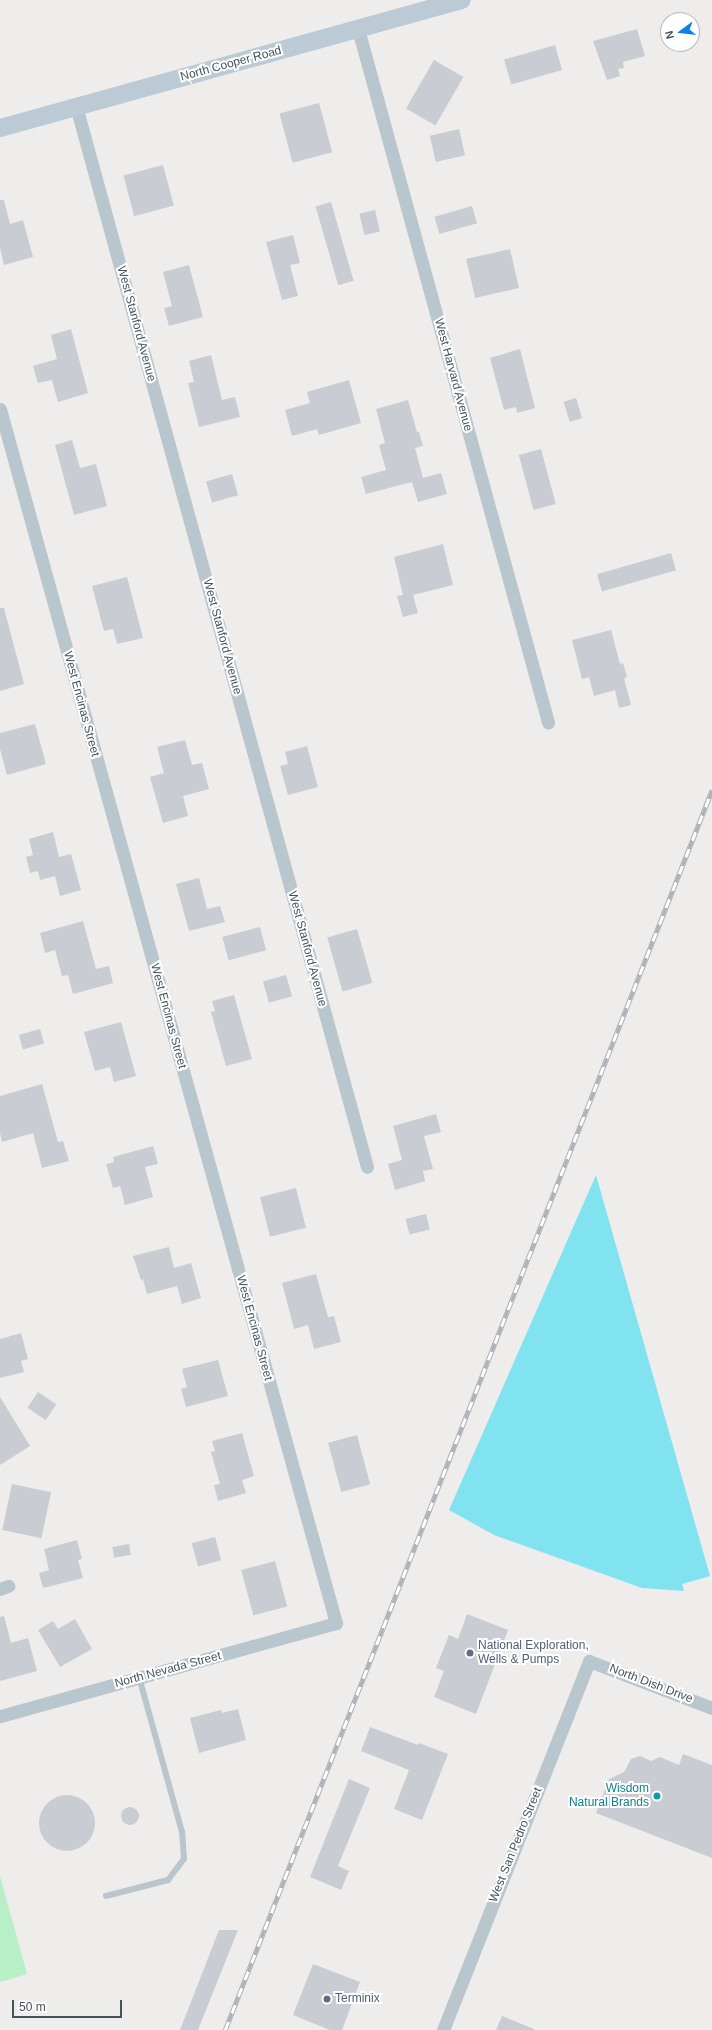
<!DOCTYPE html>
<html>
<head>
<meta charset="utf-8">
<style>
  body { margin:0 }
  #map { position:relative; width:712px; height:2030px; overflow:hidden; background:#efecec; font-family:Helvetica,sans-serif }
  div>[style] { position:absolute }
  .green>* { inset:0; background:#b7f0c7 }
  .water>* { inset:0; background:#81e3f0 }
  .building>* { inset:0; background:#c9ccd2; transform-origin:0 0 }
  .round { border-radius:50% }
  .service>* { height:6px; margin:-3px; padding:0 3px; transform-origin:3px; border-radius:3px; background:#b9c6cd }
  .minor>* { height:13px; margin:-6.5px; padding:0 6.5px; transform-origin:6.5px; border-radius:6.5px; background:#b9c6cd }
  .secondary>* { height:18px; margin:-9px; padding:0 9px; transform-origin:9px; border-radius:9px; background:#bbcad4 }
  .rail>* { height:4.5px; margin-top:-2.25px; transform-origin:0; background:repeating-linear-gradient(90deg,#fff 0 9px,#aeb2b7 0 18px); box-sizing:border-box; border-block:1px solid #aeb2b7 }
  .dots>* { width:11px; height:11px; translate:-50% -50%; box-sizing:border-box; border:2px solid #fff; border-radius:50% }
  span { translate:-50% -50%; white-space:nowrap; text-align:center; line-height:1.15; -webkit-text-stroke:4px #fff; paint-order:stroke }
  .street-label { font-size:12px; color:#44525a }
  .service-label { font-size:12px; color:#4e5e75 }
  .left { translate:0 -50%; text-align:left }
  .culture-label { font-size:12px; color:#0d838f }
  .right { translate:-100% -50%; text-align:right }
  .north { position:absolute; left:660px; top:12px; width:40px; height:40px; box-sizing:border-box; background:#fff; border:1px solid #b4babd; border-radius:50%; rotate:255deg; font-size:11px; font-weight:700; line-height:16px; text-align:center; color:#44525a }
  .north::after { content:''; display:block; margin:auto; width:14px; height:18px; background:#0f81e6; clip-path:polygon(50% 0,100% 100%,50% 72%,0 100%) }
  .scale { position:absolute; left:12px; top:2000px; width:110px; height:18px; box-sizing:border-box; border:2px solid #44525a; border-top:0; padding-left:5px; font-size:12px; line-height:14px; white-space:nowrap; color:#44525a; -webkit-text-stroke:3px #fff; paint-order:stroke }
</style>
</head>
<body>
<div id="map">
  <div class="green">
    <div style="clip-path:polygon(0 1876px,27px 1974px,0 1982px)"></div>
  </div>
  <div class="water">
    <div style="clip-path:polygon(596px 1175px,710px 1576px,682px 1584px,684px 1591px,642px 1588px,494px 1535px,449px 1510px)"></div>
  </div>
  <div class="building">
    <div style="clip-path:polygon(637px 29px,645px 56px,623px 62px,624px 68px,618px 69px,620px 76px,607px 80px,593px 41px)"></div>
    <div style="left:555px;top:45px;width:26px;height:53px;rotate:74deg"></div>
    <div style="left:434px;top:60px;width:34px;height:56px;rotate:30deg"></div>
    <div style="left:319px;top:103px;width:51px;height:41px;rotate:75deg"></div>
    <div style="left:459px;top:129px;width:27px;height:30px;rotate:77deg"></div>
    <div style="left:163px;top:165px;width:42px;height:41px;rotate:75deg"></div>
    <div style="clip-path:polygon(0 200px,4px 200px,10px 224px,23px 220px,33px 257px,4px 265px,0 248px)"></div>
    <div style="left:331px;top:202px;width:82px;height:16px;rotate:74deg"></div>
    <div style="left:472px;top:206px;width:18px;height:39px;rotate:74deg"></div>
    <div style="left:375px;top:210px;width:22px;height:16px;rotate:77deg"></div>
    <div style="clip-path:polygon(293px 235px,300px 263px,290px 265px,298px 296px,282px 300px,266px 242px)"></div>
    <div style="left:510px;top:249px;width:40px;height:45px;rotate:77deg"></div>
    <div style="clip-path:polygon(189px 265px,203px 317px,169px 326px,164px 308px,172px 306px,163px 272px)"></div>
    <div style="clip-path:polygon(71px 329px,88px 393px,58px 402px,52px 380px,38px 383px,33px 366px,57px 359px,51px 335px)"></div>
    <div style="clip-path:polygon(520px 349px,535px 408px,517px 413px,516px 407px,504px 410px,490px 358px)"></div>
    <div style="clip-path:polygon(211px 355px,222px 400px,235px 397px,240px 417px,199px 427px,188px 383px,194px 382px,189px 361px)"></div>
    <div style="clip-path:polygon(349px 380px,361px 423px,319px 435px,317px 429px,292px 436px,285px 410px,310px 403px,307px 392px)"></div>
    <div style="left:576px;top:398px;width:21px;height:13px;rotate:73deg"></div>
    <div style="clip-path:polygon(408px 400px,417px 432px,419px 432px,423px 446px,415px 448px,423px 478px,441px 473px,447px 494px,418px 502px,412px 482px,366px 494px,361px 477px,386px 470px,379px 445px,385px 443px,376px 409px)"></div>
    <div style="clip-path:polygon(72px 440px,80px 468px,96px 464px,107px 506px,74px 515px,55px 445px)"></div>
    <div style="left:541px;top:449px;width:57px;height:23px;rotate:75deg"></div>
    <div style="left:232px;top:474px;width:22px;height:27px;rotate:74deg"></div>
    <div style="clip-path:polygon(443px 544px,453px 585px,413px 595px,418px 613px,403px 617px,397px 596px,403px 595px,394px 557px)"></div>
    <div style="left:671px;top:553px;width:18px;height:77px;rotate:74deg"></div>
    <div style="clip-path:polygon(127px 577px,143px 638px,117px 644px,113px 629px,104px 631px,92px 586px)"></div>
    <div style="clip-path:polygon(0 608px,4px 608px,24px 684px,0 691px)"></div>
    <div style="clip-path:polygon(611px 630px,620px 664px,623px 663px,627px 677px,624px 678px,631px 705px,619px 708px,615px 690px,594px 696px,589px 677px,582px 679px,572px 640px)"></div>
    <div style="clip-path:polygon(35px 724px,46px 764px,7px 775px,0 749px,0 733px)"></div>
    <div style="clip-path:polygon(185px 740px,192px 765px,202px 763px,209px 789px,183px 796px,188px 816px,163px 823px,150px 777px,164px 773px,157px 747px)"></div>
    <div style="clip-path:polygon(307px 746px,318px 787px,288px 795px,280px 766px,288px 764px,285px 752px)"></div>
    <div style="clip-path:polygon(53px 832px,59px 857px,71px 854px,81px 890px,60px 896px,55px 876px,40px 880px,38px 871px,30px 873px,26px 857px,33px 855px,29px 839px)"></div>
    <div style="clip-path:polygon(199px 878px,207px 909px,220px 906px,225px 922px,189px 931px,176px 884px)"></div>
    <div style="clip-path:polygon(83px 921px,96px 969px,109px 966px,113px 983px,73px 994px,68px 975px,62px 976px,55px 950px,45px 953px,40px 933px)"></div>
    <div style="left:260px;top:927px;width:24px;height:39px;rotate:75deg"></div>
    <div style="left:357px;top:929px;width:56px;height:31px;rotate:74deg"></div>
    <div style="left:286px;top:975px;width:22px;height:24px;rotate:74deg"></div>
    <div style="clip-path:polygon(234px 995px,252px 1059px,226px 1066px,211px 1012px,215px 1011px,212px 1001px)"></div>
    <div style="clip-path:polygon(121px 1022px,136px 1076px,114px 1082px,110px 1067px,95px 1071px,84px 1032px)"></div>
    <div style="left:40px;top:1029px;width:15px;height:22px;rotate:74deg"></div>
    <div style="clip-path:polygon(42px 1084px,58px 1142px,63px 1141px,69px 1161px,42px 1168px,33px 1133px,2px 1142px,0 1133px,0 1096px)"></div>
    <div style="clip-path:polygon(436px 1114px,441px 1132px,424px 1136px,433px 1169px,423px 1171px,425px 1181px,395px 1190px,388px 1164px,402px 1160px,393px 1126px)"></div>
    <div style="clip-path:polygon(153px 1146px,158px 1164px,145px 1167px,153px 1197px,125px 1205px,120px 1186px,113px 1188px,106px 1164px,114px 1162px,113px 1157px)"></div>
    <div style="left:296px;top:1188px;width:41px;height:37px;rotate:76deg"></div>
    <div style="left:426px;top:1214px;width:16px;height:21px;rotate:76deg"></div>
    <div style="clip-path:polygon(169px 1247px,174px 1268px,191px 1263px,201px 1298px,182px 1304px,177px 1286px,147px 1294px,143px 1279px,141px 1280px,133px 1256px)"></div>
    <div style="clip-path:polygon(316px 1274px,328px 1317px,334px 1316px,341px 1342px,314px 1349px,308px 1325px,294px 1329px,282px 1283px)"></div>
    <div style="clip-path:polygon(21px 1333px,28px 1359px,21px 1361px,24px 1372px,0 1378px,0 1339px)"></div>
    <div style="clip-path:polygon(218px 1360px,228px 1396px,186px 1407px,181px 1389px,187px 1387px,182px 1369px)"></div>
    <div style="left:38px;top:1392px;width:22px;height:19px;rotate:34deg"></div>
    <div style="clip-path:polygon(0 1397px,30px 1446px,0 1465px)"></div>
    <div style="clip-path:polygon(242px 1433px,254px 1476px,242px 1480px,246px 1493px,218px 1501px,214px 1485px,220px 1484px,211px 1452px,215px 1451px,212px 1441px)"></div>
    <div style="left:357px;top:1435px;width:51px;height:30px;rotate:75deg"></div>
    <div style="left:12px;top:1484px;width:40px;height:47px;rotate:12deg"></div>
    <div style="left:215px;top:1537px;width:24px;height:24px;rotate:75deg"></div>
    <div style="clip-path:polygon(77px 1540px,82px 1559px,78px 1560px,83px 1578px,43px 1588px,39px 1573px,49px 1570px,44px 1549px)"></div>
    <div style="left:129px;top:1544px;width:11px;height:17px;rotate:80deg"></div>
    <div style="left:275px;top:1561px;width:47px;height:35px;rotate:75deg"></div>
    <div style="clip-path:polygon(467px 1614px,508px 1630px,476px 1714px,434px 1697px,444px 1671px,436px 1668px,449px 1635px,458px 1639px)"></div>
    <div style="clip-path:polygon(4px 1616px,11px 1643px,28px 1638px,37px 1671px,0 1681px,0 1617px)"></div>
    <div style="clip-path:polygon(75px 1619px,92px 1649px,60px 1667px,38px 1630px,53px 1621px,58px 1629px)"></div>
    <div style="clip-path:polygon(238px 1709px,246px 1740px,199px 1753px,190px 1718px,221px 1710px,222px 1713px)"></div>
    <div style="clip-path:polygon(370px 1727px,418px 1745px,419px 1743px,448px 1754px,422px 1820px,394px 1809px,409px 1770px,361px 1751px)"></div>
    <div style="clip-path:polygon(683px 1754px,712px 1765px,712px 1858px,596px 1813px,609px 1779px,624px 1772px,631px 1759px,640px 1756px,651px 1761px,660px 1757px,679px 1765px)"></div>
    <div style="clip-path:polygon(349px 1779px,370px 1788px,338px 1866px,349px 1871px,341px 1890px,310px 1877px)"></div>
    <div class="round" style="left:39px;top:1795px;width:56px;height:56px"></div>
    <div class="round" style="left:121px;top:1807px;width:18px;height:18px"></div>
    <div style="clip-path:polygon(219px 1930px,238px 1930px,198px 2030px,180px 2030px)"></div>
    <div style="clip-path:polygon(313px 1964px,360px 1982px,342px 2030px,330px 2030px,293px 2015px)"></div>
    <div style="clip-path:polygon(502px 2016px,534px 2029px,534px 2030px,496px 2030px)"></div>
  </div>
  <div class="service">
    <div style="left:106px;top:1896px;width:64px;rotate:-14.5deg"></div>
    <div style="left:168px;top:1880px;width:26px;rotate:-53deg"></div>
    <div style="left:184px;top:1859px;width:27px;rotate:-94deg"></div>
    <div style="left:182px;top:1832px;width:161px;rotate:-105.5deg"></div>
  </div>
  <div class="minor">
    <div style="left:358px;top:29px;width:719px;rotate:74.67deg"></div>
    <div style="left:76px;top:106px;width:1100px;rotate:74.66deg"></div>
    <div style="left:0;top:409px;width:1260px;rotate:74.53deg"></div>
    <div style="left:336px;top:1623px;width:349px;rotate:164.5deg"></div>
    <div style="left:0;top:1589px;width:9px;rotate:-21deg"></div>
    <div style="left:443px;top:2030px;width:397px;rotate:-68.4deg"></div>
    <div style="left:589px;top:1661px;width:132px;rotate:20.9deg"></div>
  </div>
  <div class="secondary">
    <div style="left:0;top:128px;width:479px;rotate:-15.5deg"></div>
  </div>
  <div class="rail">
    <div style="left:225px;top:2030px;width:1332px;rotate:-68.56deg"></div>
  </div>
  <div class="dots">
    <div style="left:470px;top:1653px;background:#5c6f8a"></div>
    <div style="left:657px;top:1796px;background:#0f9aa8"></div>
    <div style="left:327px;top:1999px;background:#5c6f8a"></div>
  </div>
  <div class="street-label">
    <span style="left:231px;top:64px;rotate:-15deg">North Cooper Road</span>
    <span style="left:136px;top:324px;rotate:75deg">West Stanford Avenue</span>
    <span style="left:453px;top:375px;rotate:75deg">West Harvard Avenue</span>
    <span style="left:222px;top:637px;rotate:75deg">West Stanford Avenue</span>
    <span style="left:81px;top:704px;rotate:75deg">West Encinas Street</span>
    <span style="left:307px;top:949px;rotate:75deg">West Stanford Avenue</span>
    <span style="left:168px;top:1016px;rotate:75deg">West Encinas Street</span>
    <span style="left:254px;top:1328px;rotate:75deg">West Encinas Street</span>
    <span style="left:168px;top:1670px;rotate:-15deg">North Nevada Street</span>
    <span style="left:651px;top:1684px;rotate:21deg">North Dish Drive</span>
    <span style="left:516px;top:1845px;rotate:-68deg">West San Pedro Street</span>
  </div>
  <div class="service-label">
    <span class="left" style="left:478px;top:1653px">National Exploration,<br>Wells &amp; Pumps</span>
    <span class="left" style="left:335px;top:1999px">Terminix</span>
  </div>
  <div class="culture-label">
    <span class="right" style="left:649px;top:1796px">Wisdom<br>Natural Brands</span>
  </div>
  <div class="north">N</div>
  <div class="scale">50 m</div>
</div>
</body>
</html>
